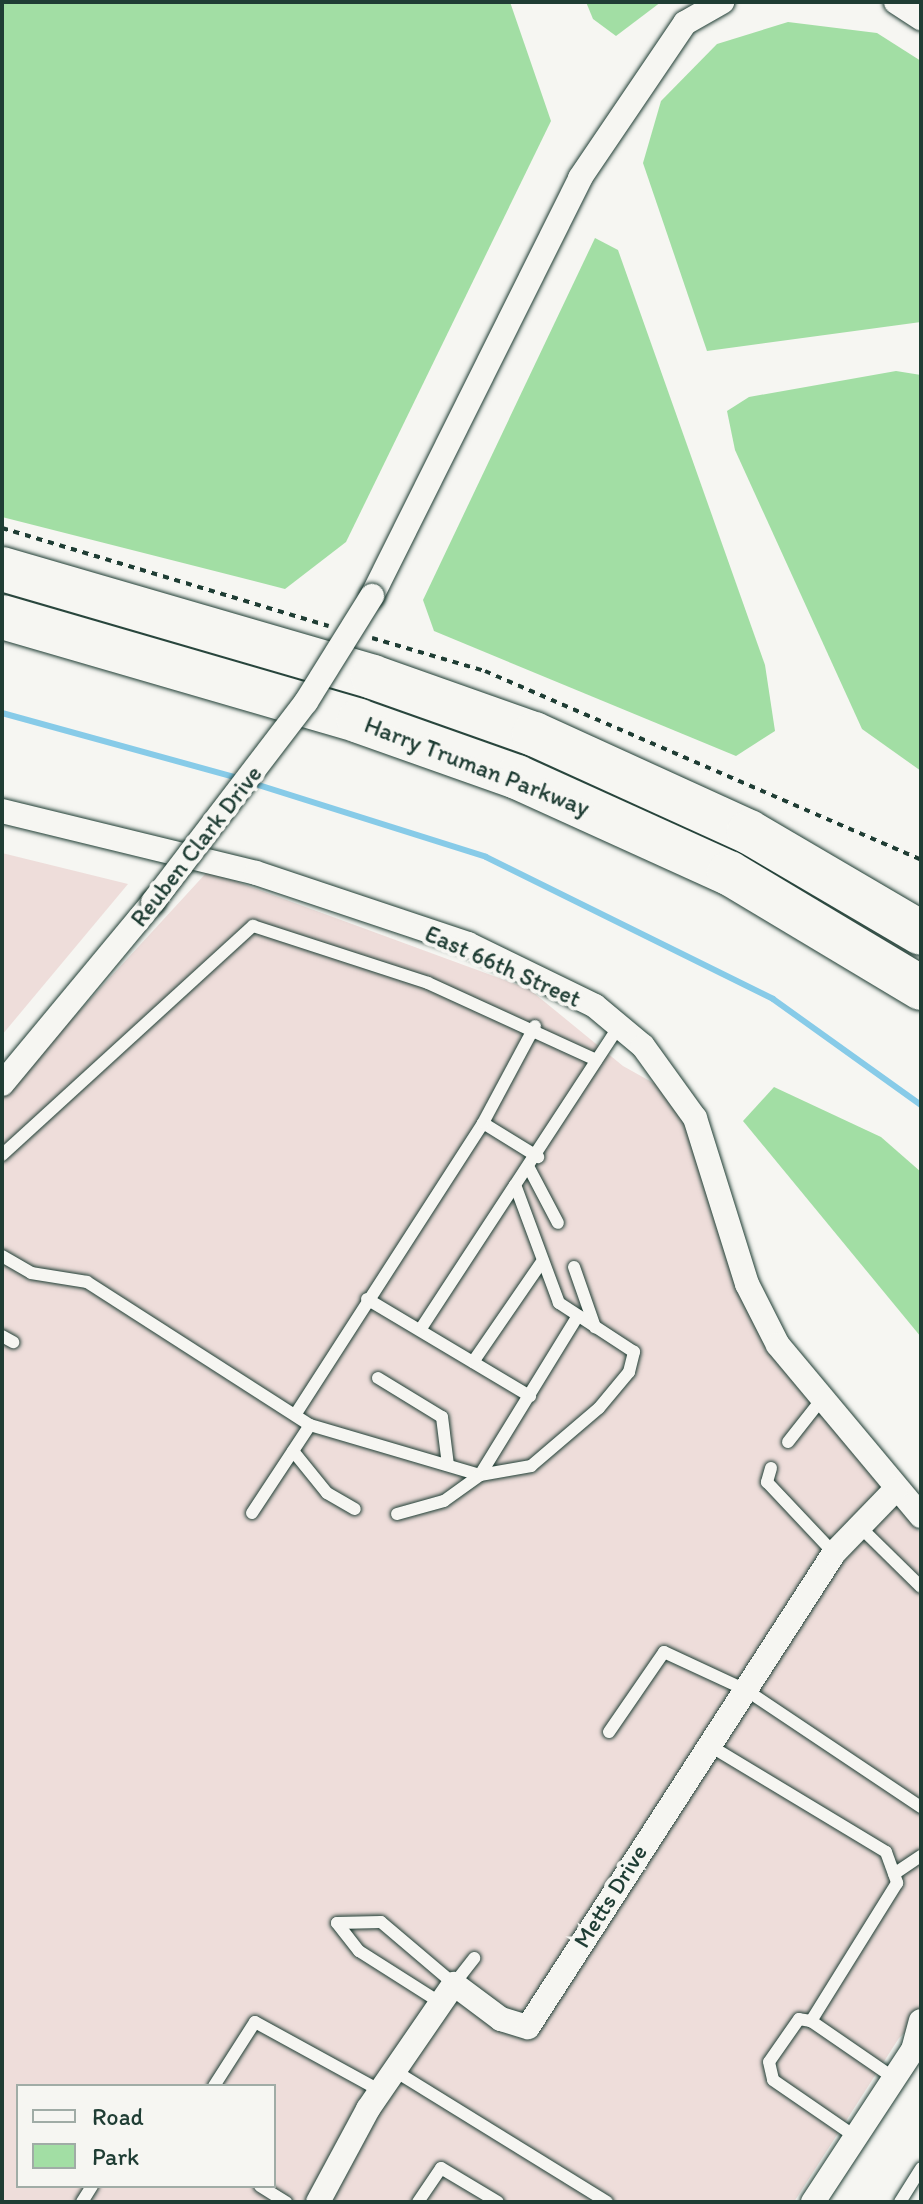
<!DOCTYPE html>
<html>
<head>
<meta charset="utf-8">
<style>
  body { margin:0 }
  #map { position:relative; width:923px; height:2204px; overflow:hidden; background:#f6f6f2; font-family:Itim,sans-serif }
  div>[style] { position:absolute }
  .built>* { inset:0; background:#eeddda }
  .green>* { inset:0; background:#a2dea4 }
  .stream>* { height:6px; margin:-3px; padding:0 3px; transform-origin:3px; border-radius:3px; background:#87cbe8 }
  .path>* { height:4px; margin-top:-2px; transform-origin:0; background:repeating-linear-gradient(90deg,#1f3d34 0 6px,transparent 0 12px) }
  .roads { filter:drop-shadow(0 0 2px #1f3d34) drop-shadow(0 0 2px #1f3d34) }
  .lane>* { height:12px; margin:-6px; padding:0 6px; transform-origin:6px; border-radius:6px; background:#f6f6f2 }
  .street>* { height:24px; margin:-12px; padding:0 12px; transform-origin:12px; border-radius:12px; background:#f6f6f2 }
  .highway>* { height:44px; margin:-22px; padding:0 22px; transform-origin:22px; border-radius:22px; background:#f6f6f2 }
  .bridges { filter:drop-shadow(0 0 2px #1f3d34) drop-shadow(0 0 2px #1f3d34) }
  .street-bridge>* { height:24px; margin:-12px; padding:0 12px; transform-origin:12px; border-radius:12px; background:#f6f6f2 }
  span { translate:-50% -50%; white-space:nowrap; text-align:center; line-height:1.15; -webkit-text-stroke:8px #f6f6f2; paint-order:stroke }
  .street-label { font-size:24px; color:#1f3d34 }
  .frame { position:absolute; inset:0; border:4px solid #1f3d34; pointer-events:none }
  .legend { position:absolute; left:16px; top:2084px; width:260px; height:104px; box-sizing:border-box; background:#f6f6f2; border:2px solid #a0aca6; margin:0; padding:10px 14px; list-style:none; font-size:24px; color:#1f3d34 }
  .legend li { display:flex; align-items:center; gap:16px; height:40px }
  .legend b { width:40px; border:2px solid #a0aca6 }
</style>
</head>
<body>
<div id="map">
  <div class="built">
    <div style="clip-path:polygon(2px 853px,128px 884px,2px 1035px)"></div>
    <div style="clip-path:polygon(evenodd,208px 871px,529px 989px,623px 1066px,666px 1090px,682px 1109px,765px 1345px,921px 1534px,921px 2018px,899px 2038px,794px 2202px,2px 2202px,2px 1095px,208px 871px,18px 2086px,274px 2086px,274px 2186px,18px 2186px,18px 2086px)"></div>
  </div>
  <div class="green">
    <div style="clip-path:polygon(2px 2px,510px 2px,551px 121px,346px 542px,285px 589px,2px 517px)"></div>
    <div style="clip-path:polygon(586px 2px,661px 2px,616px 36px,593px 19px)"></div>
    <div style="clip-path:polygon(788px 22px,877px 33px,921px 61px,921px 322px,707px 351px,643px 163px,661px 101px,717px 44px)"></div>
    <div style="clip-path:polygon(595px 238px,618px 250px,765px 665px,775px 731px,736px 756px,434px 631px,423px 600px)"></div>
    <div style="clip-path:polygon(896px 371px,921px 375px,921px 771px,862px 729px,735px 450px,727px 411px,749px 397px)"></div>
    <div style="clip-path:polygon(774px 1087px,881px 1137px,921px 1172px,921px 1337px,743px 1121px)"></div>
  </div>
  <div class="stream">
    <div style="left:2px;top:713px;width:248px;rotate:15.4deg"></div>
    <div style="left:252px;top:783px;width:245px;rotate:17.5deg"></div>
    <div style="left:486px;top:857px;width:320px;rotate:26.3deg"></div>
    <div style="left:773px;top:999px;width:182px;rotate:35.6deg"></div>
  </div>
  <div class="path">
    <div style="left:2px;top:528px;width:341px;rotate:16.7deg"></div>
    <div style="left:372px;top:638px;width:118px;rotate:16.3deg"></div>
    <div style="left:485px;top:671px;width:475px;rotate:23.4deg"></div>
  </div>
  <div class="roads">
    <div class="lane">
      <div style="left:483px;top:1123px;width:65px;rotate:31.7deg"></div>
      <div style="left:2px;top:1155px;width:340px;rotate:-42.4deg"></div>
      <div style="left:253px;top:926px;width:184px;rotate:18deg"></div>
      <div style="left:428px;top:983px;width:185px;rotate:24.6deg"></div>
      <div style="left:529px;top:1168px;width:62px;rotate:62.2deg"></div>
      <div style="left:2px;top:1256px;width:34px;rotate:30deg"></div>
      <div style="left:31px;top:1273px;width:57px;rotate:9.1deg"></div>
      <div style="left:87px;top:1282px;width:265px;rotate:32.7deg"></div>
      <div style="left:310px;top:1425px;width:177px;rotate:16.4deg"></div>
      <div style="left:480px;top:1475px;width:52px;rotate:-10deg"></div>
      <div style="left:531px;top:1466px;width:89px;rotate:-40.5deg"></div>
      <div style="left:599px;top:1408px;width:47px;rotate:-50.2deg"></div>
      <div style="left:629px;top:1372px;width:21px;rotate:-76deg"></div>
      <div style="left:634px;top:1352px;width:90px;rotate:-146.8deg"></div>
      <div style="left:559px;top:1303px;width:126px;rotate:-110.4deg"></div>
      <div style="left:515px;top:1185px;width:190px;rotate:-56.8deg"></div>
      <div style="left:574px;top:1267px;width:64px;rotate:70.7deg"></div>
      <div style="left:367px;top:1299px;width:190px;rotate:30.8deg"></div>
      <div style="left:420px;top:1330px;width:173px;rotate:-56.8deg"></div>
      <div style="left:2px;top:1336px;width:13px;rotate:29deg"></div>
      <div style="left:473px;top:1362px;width:120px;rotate:-55.5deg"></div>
      <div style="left:378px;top:1378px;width:75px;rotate:31.4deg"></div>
      <div style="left:442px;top:1417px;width:48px;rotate:82.9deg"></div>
      <div style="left:295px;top:1415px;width:347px;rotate:-57.2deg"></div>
      <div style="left:483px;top:1123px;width:110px;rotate:-61.8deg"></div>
      <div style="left:788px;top:1442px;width:53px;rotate:-51.8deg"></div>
      <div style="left:293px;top:1451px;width:54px;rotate:51deg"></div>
      <div style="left:327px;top:1493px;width:32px;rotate:30deg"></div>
      <div style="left:771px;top:1468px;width:15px;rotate:106deg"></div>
      <div style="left:767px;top:1482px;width:98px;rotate:46.7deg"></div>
      <div style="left:252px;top:1513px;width:105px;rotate:-56.6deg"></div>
      <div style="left:397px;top:1514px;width:49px;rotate:-15.5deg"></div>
      <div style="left:444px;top:1501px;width:44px;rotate:-35.8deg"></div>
      <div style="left:480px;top:1475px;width:187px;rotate:-58.4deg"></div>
      <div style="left:858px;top:1525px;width:88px;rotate:44.5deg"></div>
      <div style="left:609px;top:1732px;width:97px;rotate:-55.5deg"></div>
      <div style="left:664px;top:1652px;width:90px;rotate:24.9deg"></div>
      <div style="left:746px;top:1690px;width:211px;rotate:33.8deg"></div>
      <div style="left:707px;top:1744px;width:209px;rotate:31.1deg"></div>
      <div style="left:886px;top:1852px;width:33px;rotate:70deg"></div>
      <div style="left:897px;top:1883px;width:163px;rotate:121.9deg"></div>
      <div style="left:811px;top:2021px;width:12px;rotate:-171deg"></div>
      <div style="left:799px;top:2019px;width:52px;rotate:124.9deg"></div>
      <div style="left:769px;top:2062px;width:18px;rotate:77deg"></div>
      <div style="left:773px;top:2080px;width:101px;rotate:34.5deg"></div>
      <div style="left:894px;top:1874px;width:32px;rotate:-34deg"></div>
      <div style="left:337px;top:1923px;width:44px;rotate:-1.3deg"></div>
      <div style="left:381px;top:1922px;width:96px;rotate:40.3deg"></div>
      <div style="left:454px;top:1984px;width:33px;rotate:-52deg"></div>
      <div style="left:337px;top:1923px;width:36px;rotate:52deg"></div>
      <div style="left:359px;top:1951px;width:97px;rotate:32.4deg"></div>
      <div style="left:811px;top:2021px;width:101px;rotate:34.5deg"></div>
      <div style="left:395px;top:2071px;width:249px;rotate:31.7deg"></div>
      <div style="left:214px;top:2086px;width:76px;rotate:-57.4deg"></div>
      <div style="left:255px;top:2022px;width:144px;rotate:28.7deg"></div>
      <div style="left:260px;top:2186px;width:31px;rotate:32deg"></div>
      <div style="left:82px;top:2202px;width:19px;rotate:-58deg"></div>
      <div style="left:418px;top:2202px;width:41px;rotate:-55.9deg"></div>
      <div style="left:441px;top:2168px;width:66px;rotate:30.8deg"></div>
      <div style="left:900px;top:2202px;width:40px;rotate:-58deg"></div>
    </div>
    <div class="street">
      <div style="left:896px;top:2px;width:30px;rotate:33deg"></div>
      <div style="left:372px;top:596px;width:467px;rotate:-63.5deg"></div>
      <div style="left:580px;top:178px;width:187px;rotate:-55.9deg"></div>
      <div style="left:685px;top:23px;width:43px;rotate:-29.6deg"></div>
      <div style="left:2px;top:811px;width:261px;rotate:13.7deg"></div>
      <div style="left:256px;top:873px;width:224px;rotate:18.5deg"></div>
      <div style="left:468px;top:944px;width:141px;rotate:26deg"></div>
      <div style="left:595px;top:1006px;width:62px;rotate:39.8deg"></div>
      <div style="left:643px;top:1046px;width:89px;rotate:54.2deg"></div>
      <div style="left:695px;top:1118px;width:174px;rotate:72.6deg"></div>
      <div style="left:747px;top:1284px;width:68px;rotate:63.1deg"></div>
      <div style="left:778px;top:1345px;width:223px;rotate:50.1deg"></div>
      <div style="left:2px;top:1084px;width:236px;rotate:-50.3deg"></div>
      <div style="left:318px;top:2202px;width:106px;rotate:-61.7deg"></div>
      <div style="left:368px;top:2109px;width:152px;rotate:-55.5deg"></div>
      <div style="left:454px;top:1984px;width:59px;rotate:36.7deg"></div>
      <div style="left:501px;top:2019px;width:28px;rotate:17deg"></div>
      <div style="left:528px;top:2027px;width:564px;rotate:-57.15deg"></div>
      <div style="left:834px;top:1553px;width:88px;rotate:-45.9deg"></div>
      <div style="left:813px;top:2202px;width:182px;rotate:-56.7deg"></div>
      <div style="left:913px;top:2050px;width:30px;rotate:-75deg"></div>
    </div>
    <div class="highway">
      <div style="left:2px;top:569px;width:386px;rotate:16.2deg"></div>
      <div style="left:373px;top:677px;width:171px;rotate:19.5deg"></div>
      <div style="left:534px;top:734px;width:236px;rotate:24.5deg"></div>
      <div style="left:749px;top:832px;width:199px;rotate:30.4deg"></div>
      <div style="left:2px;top:617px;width:372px;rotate:16.2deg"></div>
      <div style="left:359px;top:721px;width:168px;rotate:19.5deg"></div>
      <div style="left:517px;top:777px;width:233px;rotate:24.4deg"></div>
      <div style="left:729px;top:873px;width:224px;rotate:30.9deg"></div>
    </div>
  </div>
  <div class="bridges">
    <div class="street-bridge">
      <div style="left:153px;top:902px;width:252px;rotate:-52.6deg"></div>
      <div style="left:306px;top:702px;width:125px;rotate:-58.1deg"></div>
    </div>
  </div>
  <div class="street-label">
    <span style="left:477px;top:766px;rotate:21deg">Harry Truman Parkway</span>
    <span style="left:196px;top:846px;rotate:-52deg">Reuben Clark Drive</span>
    <span style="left:503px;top:966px;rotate:24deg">East 66th Street</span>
    <span style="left:610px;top:1896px;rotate:-58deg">Metts Drive</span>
  </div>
  <div class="frame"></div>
  <ul class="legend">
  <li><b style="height:10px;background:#f6f6f2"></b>Road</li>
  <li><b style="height:22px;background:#a2dea4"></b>Park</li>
  </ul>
</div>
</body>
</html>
